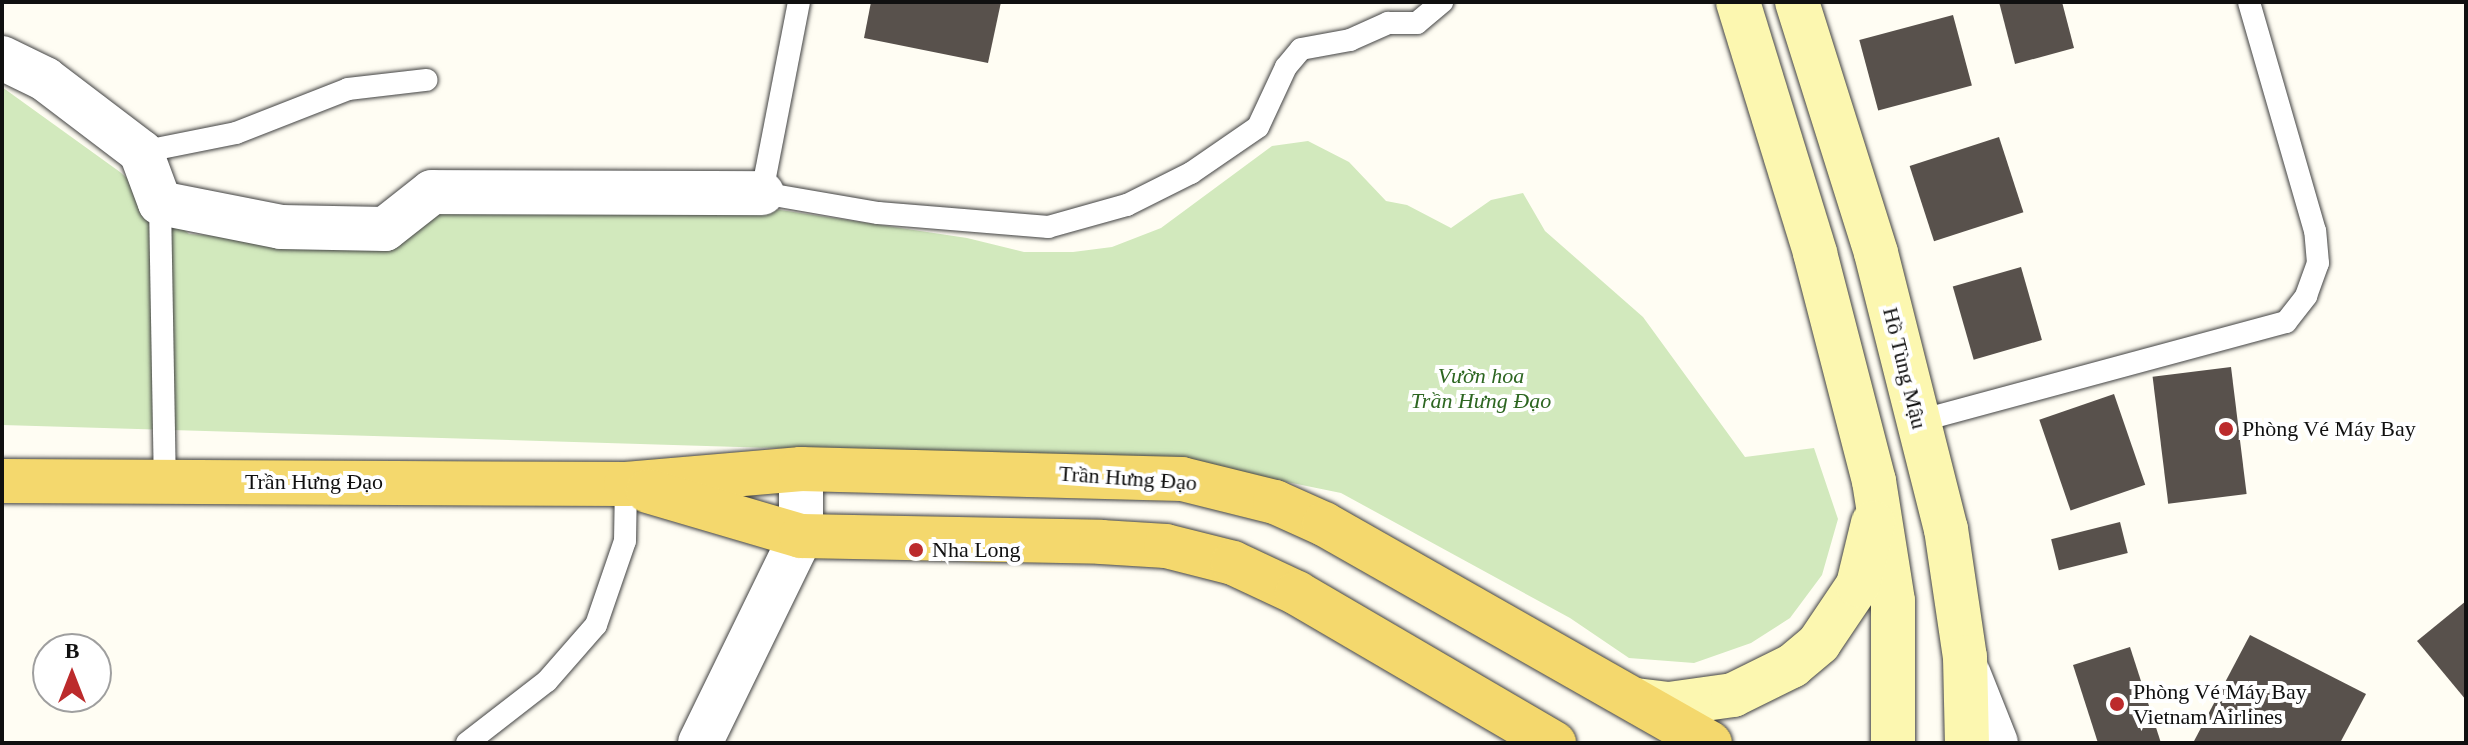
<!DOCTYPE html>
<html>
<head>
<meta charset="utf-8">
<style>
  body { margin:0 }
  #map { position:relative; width:2468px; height:745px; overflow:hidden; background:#fffdf3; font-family:Georgia,serif }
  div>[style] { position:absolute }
  .green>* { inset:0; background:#d2e9bd }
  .building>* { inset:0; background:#58514c; transform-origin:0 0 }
  .roads { filter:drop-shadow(0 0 2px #434343) drop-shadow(0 0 2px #434343) }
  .service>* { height:22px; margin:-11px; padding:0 11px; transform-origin:11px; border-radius:11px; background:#fff }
  .minor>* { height:44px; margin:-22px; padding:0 22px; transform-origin:22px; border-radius:22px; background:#fff }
  .tertiary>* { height:44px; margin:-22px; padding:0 22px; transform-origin:22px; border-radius:22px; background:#fff }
  .secondary>* { height:44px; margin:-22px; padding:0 22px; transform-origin:22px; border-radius:22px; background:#fcf7b0 }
  .primary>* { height:44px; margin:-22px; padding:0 22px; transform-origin:22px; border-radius:22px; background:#f4d86d }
  .dots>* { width:22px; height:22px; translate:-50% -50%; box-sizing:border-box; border:4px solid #fff; border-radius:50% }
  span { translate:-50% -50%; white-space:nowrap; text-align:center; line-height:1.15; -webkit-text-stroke:8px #fff; paint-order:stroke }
  .street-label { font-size:22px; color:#101010 }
  .park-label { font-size:22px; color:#2d6621; font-style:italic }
  .poi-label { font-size:22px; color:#101010 }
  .left { translate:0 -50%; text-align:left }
  .frame { position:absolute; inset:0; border:4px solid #101010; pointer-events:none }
  .north { position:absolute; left:32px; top:633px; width:80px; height:80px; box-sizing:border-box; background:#fff; border:2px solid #9f9f9f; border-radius:50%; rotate:0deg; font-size:22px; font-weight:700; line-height:32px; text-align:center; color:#101010 }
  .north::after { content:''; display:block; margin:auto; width:28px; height:36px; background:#bc2b2c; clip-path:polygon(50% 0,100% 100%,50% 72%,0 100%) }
</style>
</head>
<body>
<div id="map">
  <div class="green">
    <div style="clip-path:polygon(2px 87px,120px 172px,189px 234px,357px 246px,434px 206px,754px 206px,967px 238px,1024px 252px,1073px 252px,1112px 247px,1161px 228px,1272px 146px,1308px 141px,1349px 162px,1386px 201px,1407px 205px,1451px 228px,1491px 200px,1523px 193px,1545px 231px,1643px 317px,1745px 457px,1814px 448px,1838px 519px,1822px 575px,1790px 618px,1751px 643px,1694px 663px,1629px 658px,1570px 618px,1341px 493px,1180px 460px,2px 425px)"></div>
  </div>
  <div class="building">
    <div style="clip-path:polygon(871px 2px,1001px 2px,988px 63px,864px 38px)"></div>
    <div style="clip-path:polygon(1999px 2px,2062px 2px,2074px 48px,2015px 64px)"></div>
    <div style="left:1953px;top:15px;width:73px;height:97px;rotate:75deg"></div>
    <div style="left:1999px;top:137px;width:79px;height:94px;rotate:72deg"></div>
    <div style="left:2021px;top:267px;width:76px;height:71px;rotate:74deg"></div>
    <div style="left:2231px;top:367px;width:128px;height:79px;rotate:83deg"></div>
    <div style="left:2114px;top:394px;width:96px;height:79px;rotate:71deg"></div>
    <div style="left:2120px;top:522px;width:32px;height:71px;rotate:76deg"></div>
    <div style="clip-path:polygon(2466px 601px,2466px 700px,2417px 641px)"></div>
    <div style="clip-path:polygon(2250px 635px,2366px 694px,2340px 743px,2193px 743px)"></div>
    <div style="clip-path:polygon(2130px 647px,2161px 743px,2098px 743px,2073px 665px)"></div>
  </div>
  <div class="roads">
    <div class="service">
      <div style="left:799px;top:2px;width:195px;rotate:101deg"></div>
      <div style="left:762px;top:193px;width:118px;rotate:9.8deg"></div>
      <div style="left:878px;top:213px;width:171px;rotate:4.7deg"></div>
      <div style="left:1048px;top:227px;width:82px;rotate:-15.6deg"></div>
      <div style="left:1127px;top:205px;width:72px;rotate:-26.6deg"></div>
      <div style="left:1191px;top:173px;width:81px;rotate:-34.5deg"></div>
      <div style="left:1258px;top:127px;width:66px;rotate:-65deg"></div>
      <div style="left:1286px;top:67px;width:23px;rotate:-50deg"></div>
      <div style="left:1301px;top:49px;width:50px;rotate:-10.4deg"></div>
      <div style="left:1350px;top:40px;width:42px;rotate:-24.1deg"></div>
      <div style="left:1388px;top:23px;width:29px"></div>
      <div style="left:1417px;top:23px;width:33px;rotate:-40deg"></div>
      <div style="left:141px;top:152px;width:97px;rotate:-11.3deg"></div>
      <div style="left:236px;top:133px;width:120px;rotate:-21.4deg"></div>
      <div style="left:348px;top:89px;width:79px;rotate:-6.6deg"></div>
      <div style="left:160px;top:203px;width:278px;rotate:89deg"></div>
      <div style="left:1919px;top:421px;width:380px;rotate:-15.1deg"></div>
      <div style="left:2286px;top:322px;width:33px;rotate:-52deg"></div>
      <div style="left:2306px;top:296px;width:35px;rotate:-70deg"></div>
      <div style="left:2318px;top:263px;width:32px;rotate:-95deg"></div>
      <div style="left:2315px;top:231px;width:238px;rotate:-106.1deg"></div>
      <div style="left:467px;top:743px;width:101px;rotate:-37.8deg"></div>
      <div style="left:547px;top:681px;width:74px;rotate:-48.8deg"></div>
      <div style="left:596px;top:625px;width:89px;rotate:-71deg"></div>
      <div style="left:625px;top:541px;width:57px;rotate:-89deg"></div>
    </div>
    <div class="minor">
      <div style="left:2px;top:58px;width:48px;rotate:26deg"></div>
      <div style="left:45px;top:79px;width:121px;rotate:37.2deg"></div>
      <div style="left:141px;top:152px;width:54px;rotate:69.6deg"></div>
      <div style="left:160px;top:203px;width:123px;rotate:11.2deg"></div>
      <div style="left:281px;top:227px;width:104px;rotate:1.1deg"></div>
      <div style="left:385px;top:229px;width:60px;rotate:-38.2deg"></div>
      <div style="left:432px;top:192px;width:330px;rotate:0.2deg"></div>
      <div style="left:700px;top:743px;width:230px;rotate:-64deg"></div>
      <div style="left:801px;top:536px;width:67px;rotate:-90deg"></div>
    </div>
    <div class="tertiary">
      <div style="left:1969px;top:675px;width:73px;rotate:68.3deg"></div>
    </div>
    <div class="secondary">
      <div style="left:1738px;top:2px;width:263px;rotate:72.9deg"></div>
      <div style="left:1815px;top:253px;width:236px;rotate:75.5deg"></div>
      <div style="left:1874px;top:481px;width:121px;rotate:81deg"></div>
      <div style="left:1893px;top:601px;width:142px;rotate:90deg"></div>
      <div style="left:1797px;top:2px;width:263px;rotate:72.5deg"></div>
      <div style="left:1876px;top:253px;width:285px;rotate:75.8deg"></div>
      <div style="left:1946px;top:529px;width:129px;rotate:81.6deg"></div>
      <div style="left:1965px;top:657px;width:86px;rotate:88.7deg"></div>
      <div style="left:1636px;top:700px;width:33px;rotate:7deg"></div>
      <div style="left:1669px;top:704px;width:65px;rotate:-8deg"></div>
      <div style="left:1733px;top:695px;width:66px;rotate:-26.2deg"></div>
      <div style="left:1792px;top:666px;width:35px;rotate:-40deg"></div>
      <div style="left:1819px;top:643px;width:70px;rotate:-56.1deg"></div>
      <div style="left:1858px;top:585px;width:64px;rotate:-76.4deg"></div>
    </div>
    <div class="primary">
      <div style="left:2px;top:481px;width:624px;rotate:0.28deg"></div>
      <div style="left:626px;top:484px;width:176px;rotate:-4.9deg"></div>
      <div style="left:801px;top:469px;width:381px;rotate:1.5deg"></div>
      <div style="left:1182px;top:479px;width:96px;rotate:13.9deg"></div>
      <div style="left:1275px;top:502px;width:54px;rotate:24.2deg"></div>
      <div style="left:1324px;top:524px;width:444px;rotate:29.6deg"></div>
      <div style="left:648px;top:491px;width:159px;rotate:16.4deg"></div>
      <div style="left:801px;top:536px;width:300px;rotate:1.1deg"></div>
      <div style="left:1101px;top:542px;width:65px;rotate:3.5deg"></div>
      <div style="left:1166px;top:546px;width:69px;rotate:14.2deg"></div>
      <div style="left:1233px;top:563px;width:71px;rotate:25.1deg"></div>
      <div style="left:1297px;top:593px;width:298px;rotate:30.3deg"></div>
    </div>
  </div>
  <div class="dots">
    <div style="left:2226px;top:429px;background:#bc2b2c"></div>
    <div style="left:916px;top:550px;background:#bc2b2c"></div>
    <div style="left:2117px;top:704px;background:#bc2b2c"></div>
  </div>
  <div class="street-label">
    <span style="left:1905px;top:368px;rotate:76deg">Hồ Tùng Mậu</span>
    <span style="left:1128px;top:478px;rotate:4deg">Trần Hưng Đạo</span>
    <span style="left:314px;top:482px">Trần Hưng Đạo</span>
  </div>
  <div class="park-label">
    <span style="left:1481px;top:388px">Vườn hoa<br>Trần Hưng Đạo</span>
  </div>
  <div class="poi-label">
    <span class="left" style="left:2242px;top:429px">Phòng Vé Máy Bay</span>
    <span class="left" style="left:932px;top:550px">Nha Long</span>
    <span class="left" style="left:2133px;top:704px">Phòng Vé Máy Bay<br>Vietnam Airlines</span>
  </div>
  <div class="frame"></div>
  <div class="north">B</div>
</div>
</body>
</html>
